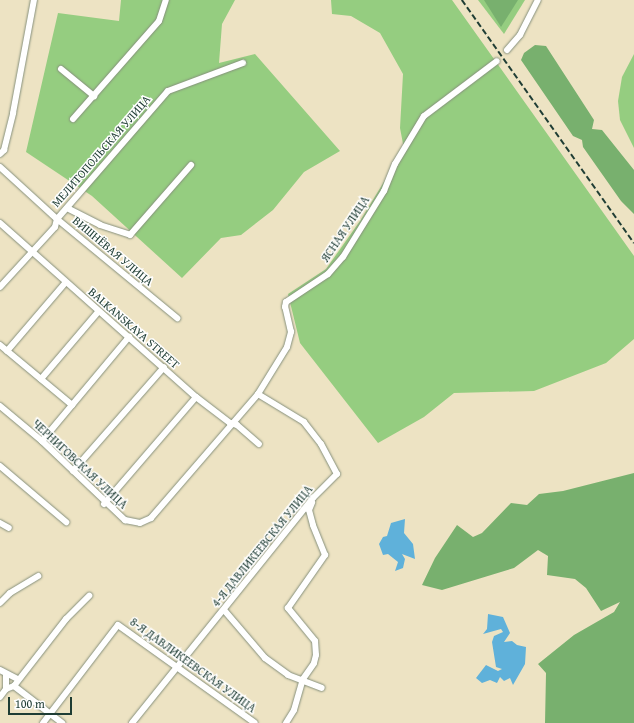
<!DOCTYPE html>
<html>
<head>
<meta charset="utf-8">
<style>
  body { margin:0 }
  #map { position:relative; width:634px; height:723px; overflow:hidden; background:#ede3c3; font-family:"Gentium Book Plus",serif }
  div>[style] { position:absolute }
  .green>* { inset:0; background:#95cd80 }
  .forest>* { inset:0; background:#78b06e }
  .water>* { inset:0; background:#5fb1da }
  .roads { filter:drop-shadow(0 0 1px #86907c) drop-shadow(0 0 1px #86907c) }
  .minor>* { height:6px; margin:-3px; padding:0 3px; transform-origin:3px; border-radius:3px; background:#fff }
  .rail>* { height:1.5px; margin-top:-0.75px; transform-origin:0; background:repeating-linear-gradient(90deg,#1f3d34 0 6px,transparent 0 9px) }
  span { translate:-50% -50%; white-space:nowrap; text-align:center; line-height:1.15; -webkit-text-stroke:3px #fff; paint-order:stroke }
  .street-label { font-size:12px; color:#1f3d34 }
  .scale { position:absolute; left:8px; top:697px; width:64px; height:18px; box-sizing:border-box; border:2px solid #1f3d34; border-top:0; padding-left:5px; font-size:12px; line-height:14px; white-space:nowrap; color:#1f3d34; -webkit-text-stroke:3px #fff; paint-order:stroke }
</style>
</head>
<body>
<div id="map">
  <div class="green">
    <div style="clip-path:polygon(121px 0,235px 0,222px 24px,219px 63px,255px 54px,340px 151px,304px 172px,273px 210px,241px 235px,221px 238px,182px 278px,92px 196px,26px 152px,58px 13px,119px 21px)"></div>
    <div style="clip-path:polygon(331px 0,452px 0,634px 256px,634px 339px,606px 363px,534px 391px,454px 393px,424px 417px,378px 443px,300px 343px,288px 294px,326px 269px,360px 221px,404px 149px,400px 128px,403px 74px,380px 33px,351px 16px,332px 14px)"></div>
    <div style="clip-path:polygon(478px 0,525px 0,504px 34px)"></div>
    <div style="clip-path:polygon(634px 54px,634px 148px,620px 120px,618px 101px,622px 77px)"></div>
  </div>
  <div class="forest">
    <div style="clip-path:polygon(484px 0,518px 0,501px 27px)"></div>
    <div style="clip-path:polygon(535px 45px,546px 46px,594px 120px,592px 129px,602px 130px,634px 170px,634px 214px,621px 201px,583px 147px,582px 140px,573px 136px,521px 60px,524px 53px)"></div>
    <div style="clip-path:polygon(634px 473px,634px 723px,545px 723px,546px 673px,538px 664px,574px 635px,614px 612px,620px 602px,601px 611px,586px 588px,575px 579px,547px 575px,548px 556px,538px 550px,514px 568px,442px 590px,422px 585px,435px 558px,457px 525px,473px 537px,482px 533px,511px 503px,527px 505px,539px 494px,563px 491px)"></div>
  </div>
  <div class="water">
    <div style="clip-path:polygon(405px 519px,404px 533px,413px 544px,415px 559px,402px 554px,405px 559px,403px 568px,395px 571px,398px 562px,388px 554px,383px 555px,379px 544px,383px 537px,387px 536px,391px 523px)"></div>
    <div style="clip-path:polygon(488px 614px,503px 617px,510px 633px,504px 642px,512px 641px,517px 645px,526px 647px,525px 664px,513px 685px,510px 678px,504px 681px,500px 677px,497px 683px,490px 680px,482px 683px,476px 678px,486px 665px,498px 671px,502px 669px,496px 667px,492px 642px,494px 636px,503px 632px,501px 629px,483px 634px,487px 629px)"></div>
  </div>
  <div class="roads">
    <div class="minor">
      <div style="left:507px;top:50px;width:20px;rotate:-49deg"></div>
      <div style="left:520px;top:35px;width:39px;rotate:-63deg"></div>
      <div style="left:61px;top:69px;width:43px;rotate:39.3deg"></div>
      <div style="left:73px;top:119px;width:130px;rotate:-48.7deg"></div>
      <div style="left:159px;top:21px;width:22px;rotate:-72deg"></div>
      <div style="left:0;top:154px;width:6px;rotate:-45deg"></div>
      <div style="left:4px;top:150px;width:38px;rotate:-76deg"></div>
      <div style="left:13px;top:113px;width:115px;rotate:-79.5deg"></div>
      <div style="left:0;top:167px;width:77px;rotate:42.4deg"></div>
      <div style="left:57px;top:219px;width:156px;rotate:39.5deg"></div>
      <div style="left:67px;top:208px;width:37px;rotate:27deg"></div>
      <div style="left:100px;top:225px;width:32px;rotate:18deg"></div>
      <div style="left:130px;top:235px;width:93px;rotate:-48.9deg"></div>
      <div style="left:0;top:223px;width:262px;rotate:41.6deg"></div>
      <div style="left:196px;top:397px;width:43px;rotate:37.4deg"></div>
      <div style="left:230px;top:423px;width:7px;rotate:16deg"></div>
      <div style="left:237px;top:425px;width:29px;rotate:41deg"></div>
      <div style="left:0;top:287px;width:81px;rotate:-47.5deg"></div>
      <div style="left:55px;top:227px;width:8px;rotate:-76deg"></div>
      <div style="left:57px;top:219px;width:169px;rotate:-49.1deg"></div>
      <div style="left:168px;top:91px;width:80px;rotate:-20.5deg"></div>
      <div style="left:0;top:345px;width:94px;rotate:39.8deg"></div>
      <div style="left:7px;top:351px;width:89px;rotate:-49.5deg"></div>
      <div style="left:41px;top:379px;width:88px;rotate:-49.6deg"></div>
      <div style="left:0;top:406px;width:55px;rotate:39.8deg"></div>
      <div style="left:42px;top:441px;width:115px;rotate:43.6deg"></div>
      <div style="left:125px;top:520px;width:15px;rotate:11deg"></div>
      <div style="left:140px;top:523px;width:12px;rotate:-24deg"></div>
      <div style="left:151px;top:518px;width:164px;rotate:-49.2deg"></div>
      <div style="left:258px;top:394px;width:55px;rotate:-58.3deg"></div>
      <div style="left:287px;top:347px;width:16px;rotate:-75deg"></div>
      <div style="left:291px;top:332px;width:26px;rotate:-103deg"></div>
      <div style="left:285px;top:307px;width:5px;rotate:-79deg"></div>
      <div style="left:286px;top:302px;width:50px;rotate:-33.7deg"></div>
      <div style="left:328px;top:274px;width:23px;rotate:-49deg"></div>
      <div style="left:343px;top:257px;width:78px;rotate:-58.2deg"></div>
      <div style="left:384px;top:191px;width:29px;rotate:-68deg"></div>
      <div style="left:395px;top:164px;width:56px;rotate:-58.9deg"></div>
      <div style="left:424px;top:116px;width:91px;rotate:-37deg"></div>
      <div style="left:42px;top:441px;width:136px;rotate:-50.1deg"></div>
      <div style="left:0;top:466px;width:87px;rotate:40.3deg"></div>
      <div style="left:73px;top:471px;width:138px;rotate:-48.8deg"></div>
      <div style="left:104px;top:504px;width:141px;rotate:-49.3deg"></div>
      <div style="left:0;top:523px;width:10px;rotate:29deg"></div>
      <div style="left:0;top:603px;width:14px;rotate:-45deg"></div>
      <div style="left:10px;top:593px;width:33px;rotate:-31deg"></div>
      <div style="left:224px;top:610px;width:63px;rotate:49.5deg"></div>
      <div style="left:265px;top:658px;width:29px;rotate:36deg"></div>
      <div style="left:288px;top:675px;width:36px;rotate:21deg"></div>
      <div style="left:0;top:670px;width:20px;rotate:27deg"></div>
      <div style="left:6px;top:674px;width:15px;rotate:90deg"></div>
      <div style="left:14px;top:686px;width:61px;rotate:37.6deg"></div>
      <div style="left:0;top:697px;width:10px;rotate:-53deg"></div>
      <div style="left:6px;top:689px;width:9px;rotate:-21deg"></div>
      <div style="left:14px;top:686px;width:85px;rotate:-52.2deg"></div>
      <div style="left:66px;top:619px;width:33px;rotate:-45deg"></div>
      <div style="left:43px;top:723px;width:123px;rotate:-52.6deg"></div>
      <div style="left:118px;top:625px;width:168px;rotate:35.6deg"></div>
      <div style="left:132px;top:723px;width:289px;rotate:-51.2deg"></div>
      <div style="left:313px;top:498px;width:34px;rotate:-45deg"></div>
      <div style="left:337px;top:474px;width:34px;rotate:-118deg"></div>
      <div style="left:321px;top:444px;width:28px;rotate:-128deg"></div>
      <div style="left:304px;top:422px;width:54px;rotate:-148.7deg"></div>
      <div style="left:286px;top:723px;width:15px;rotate:-58deg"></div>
      <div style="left:294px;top:710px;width:32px;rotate:-74deg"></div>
      <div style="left:303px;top:679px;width:19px;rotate:-55deg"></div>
      <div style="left:314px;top:663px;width:8px;rotate:-76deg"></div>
      <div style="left:316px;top:655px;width:14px;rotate:-94deg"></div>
      <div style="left:315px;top:641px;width:43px;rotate:-129.3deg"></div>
      <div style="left:288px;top:608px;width:65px;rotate:-55.1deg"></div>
      <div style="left:325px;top:555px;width:32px;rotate:-112deg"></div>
      <div style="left:313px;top:525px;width:16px;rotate:-105deg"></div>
      <div style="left:309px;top:510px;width:8px;rotate:-67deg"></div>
    </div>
  </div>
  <div class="rail">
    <div style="left:462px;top:0;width:298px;rotate:54.7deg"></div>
  </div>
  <div class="street-label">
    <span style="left:101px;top:151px;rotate:-49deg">МЕЛИТОПОЛЬСКАЯ УЛИЦА</span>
    <span style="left:345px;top:229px;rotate:-56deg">ЯСНАЯ УЛИЦА</span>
    <span style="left:113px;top:251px;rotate:40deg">ВИШНЁВАЯ УЛИЦА</span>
    <span style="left:134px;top:328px;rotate:41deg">BALKANSKAYA STREET</span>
    <span style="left:80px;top:464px;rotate:43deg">ЧЕРНИГОВСКАЯ УЛИЦА</span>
    <span style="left:262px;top:546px;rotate:-51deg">4-Я ДАВЛИКЕЕВСКАЯ УЛИЦА</span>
    <span style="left:193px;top:665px;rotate:36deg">8-Я ДАВЛИКЕЕВСКАЯ УЛИЦА</span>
  </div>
  <div class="scale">100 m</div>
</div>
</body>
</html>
